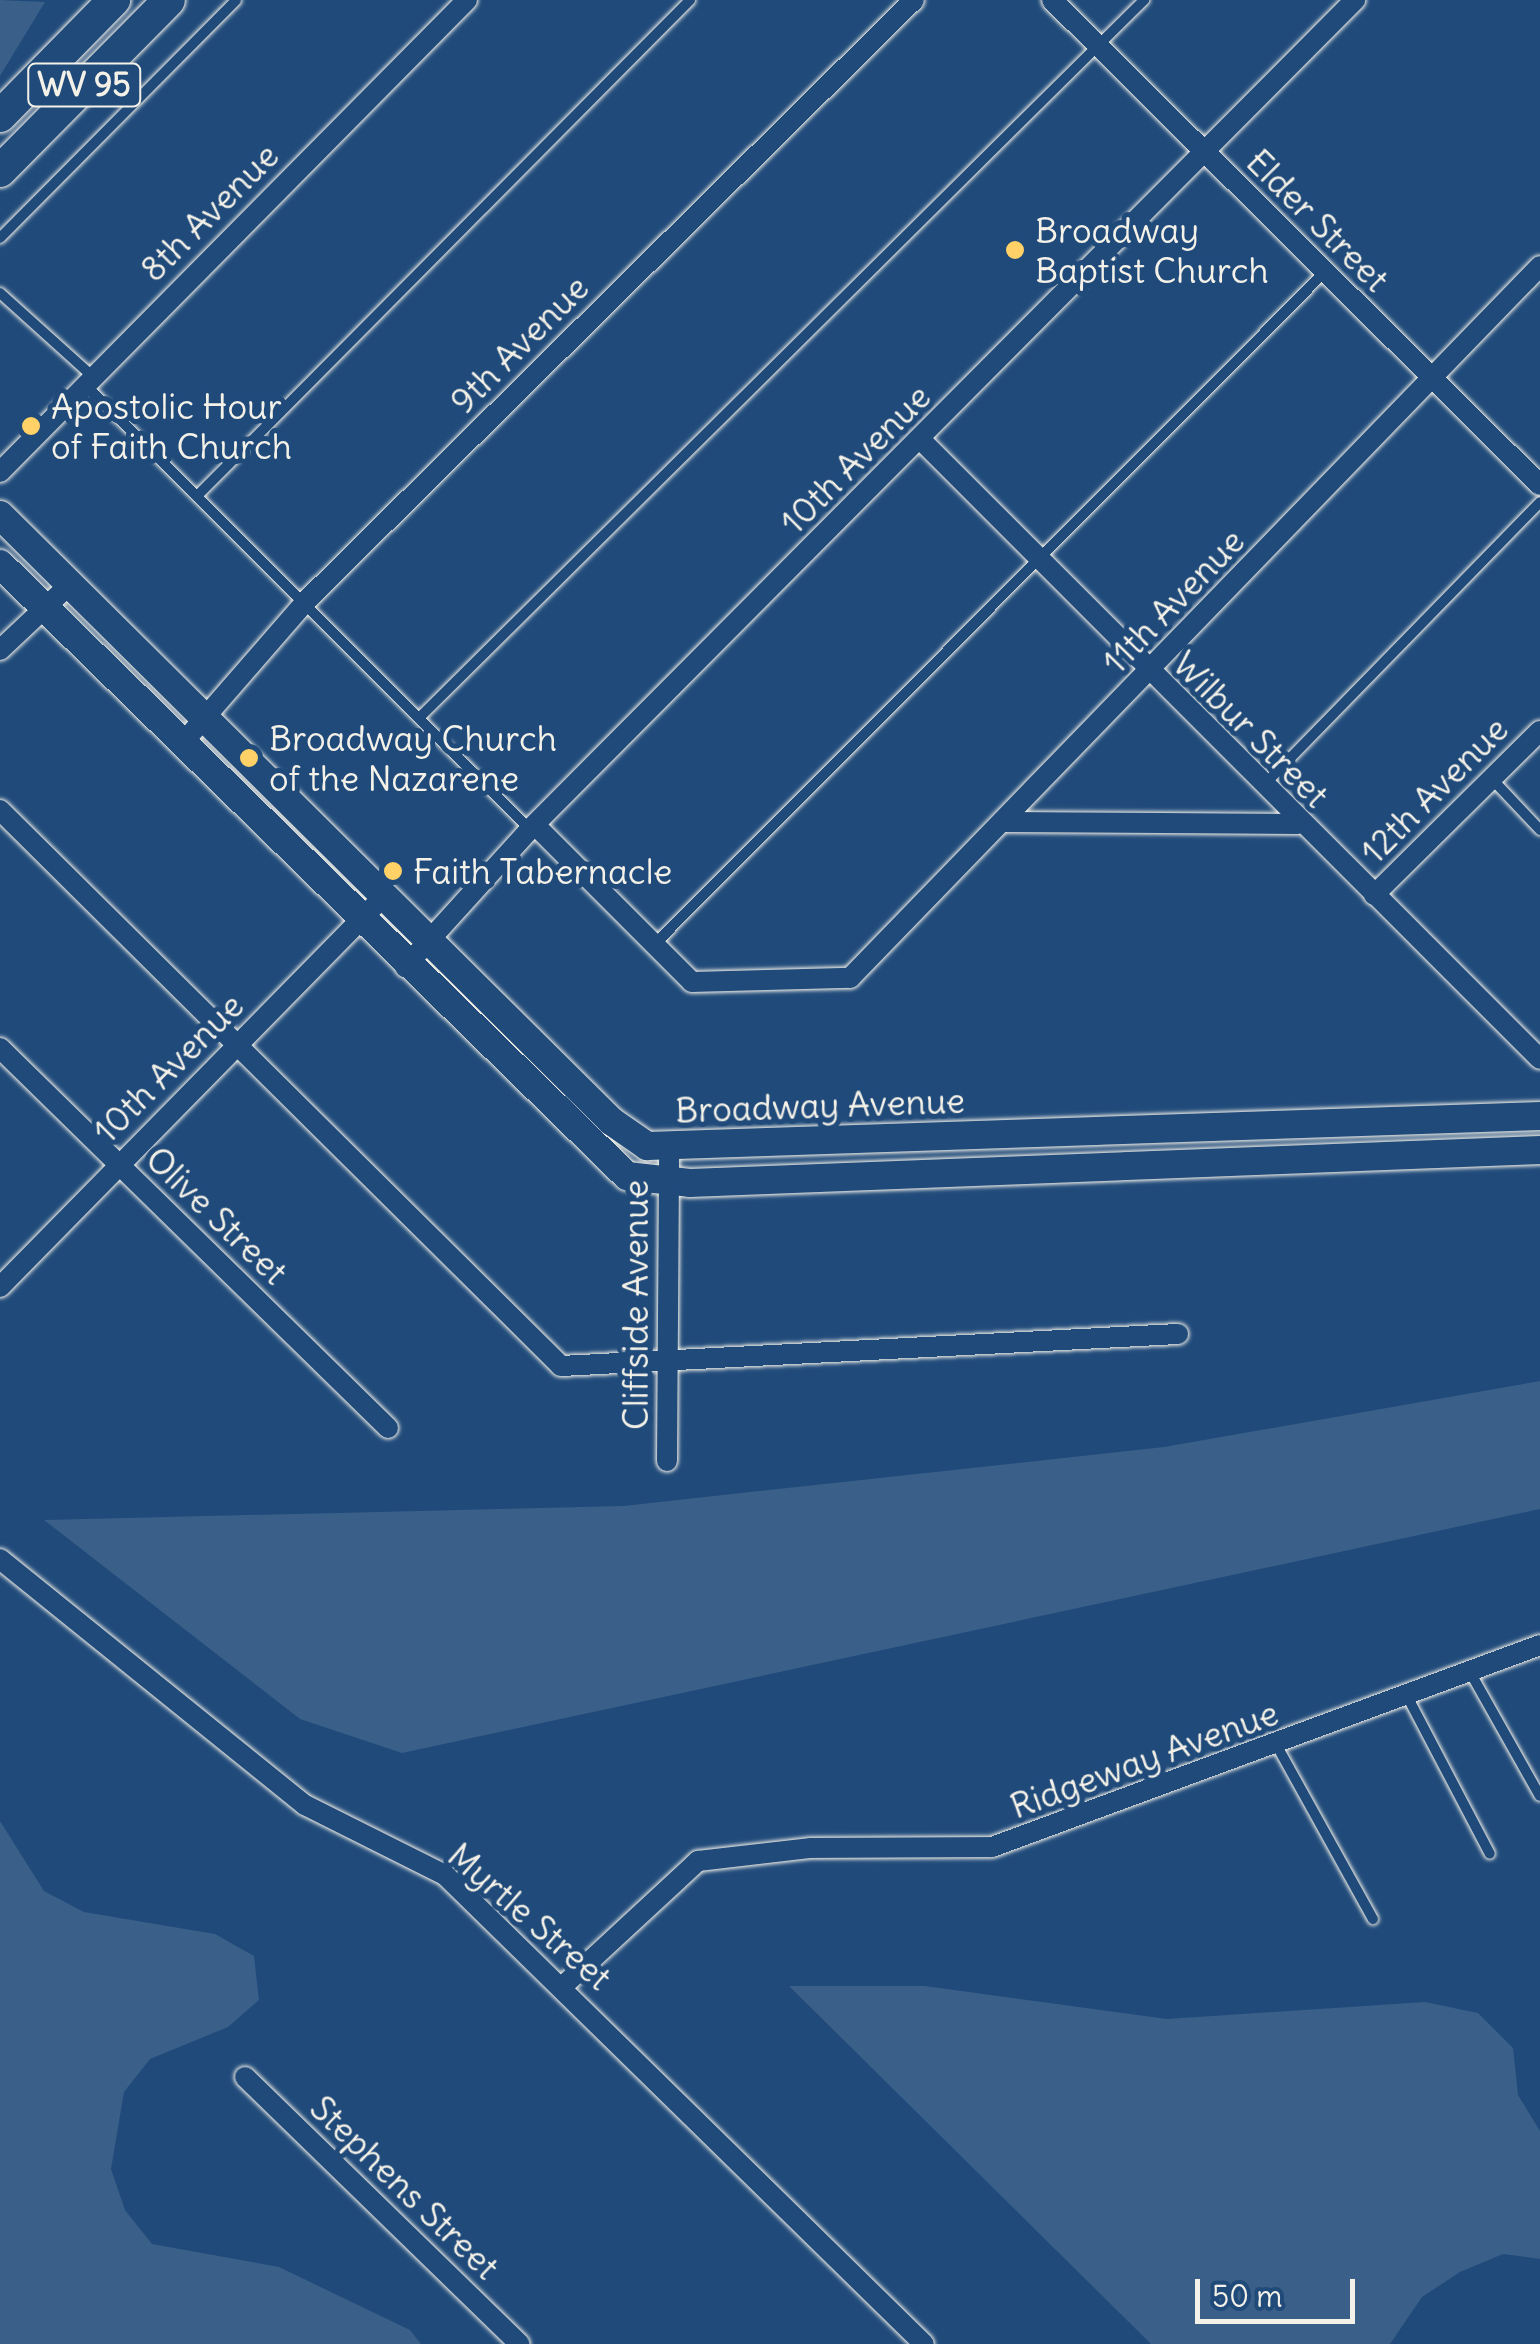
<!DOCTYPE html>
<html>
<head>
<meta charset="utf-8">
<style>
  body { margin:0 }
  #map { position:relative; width:1540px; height:2344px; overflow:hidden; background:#1f4a7a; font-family:Delius,sans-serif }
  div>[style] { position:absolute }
  .green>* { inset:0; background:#3a5f88 }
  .roads { filter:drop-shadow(0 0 2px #f4f1e8) drop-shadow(0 0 2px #f4f1e8) }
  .lane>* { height:10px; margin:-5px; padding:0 5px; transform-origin:5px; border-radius:5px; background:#1f4a7a }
  .street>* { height:20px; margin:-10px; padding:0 10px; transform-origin:10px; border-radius:10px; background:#1f4a7a }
  .secondary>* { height:28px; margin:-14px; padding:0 14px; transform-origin:14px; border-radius:14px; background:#1f4a7a }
  .primary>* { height:32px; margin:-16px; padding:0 16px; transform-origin:16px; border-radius:16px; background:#1f4a7a }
  .dots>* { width:28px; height:28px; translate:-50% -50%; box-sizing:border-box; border:5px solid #1f4a7a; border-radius:50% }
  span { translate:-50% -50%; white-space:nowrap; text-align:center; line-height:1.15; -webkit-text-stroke:10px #1f4a7a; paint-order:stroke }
  .shield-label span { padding:2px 8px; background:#1f4a7a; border:2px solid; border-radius:8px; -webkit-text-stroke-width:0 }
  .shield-label { font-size:32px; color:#f4f1e8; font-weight:700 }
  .street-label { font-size:35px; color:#f4f1e8 }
  .poi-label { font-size:35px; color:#f4f1e8 }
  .left { translate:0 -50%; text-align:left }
  .scale { position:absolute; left:1195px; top:2279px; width:160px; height:45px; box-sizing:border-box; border:5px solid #f4f1e8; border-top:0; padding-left:12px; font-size:30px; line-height:35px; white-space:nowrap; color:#f4f1e8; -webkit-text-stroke:8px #1f4a7a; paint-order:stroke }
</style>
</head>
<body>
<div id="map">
  <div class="green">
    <div style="clip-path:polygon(0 0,45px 2px,0 76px)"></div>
    <div style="clip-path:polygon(1540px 1381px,1540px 1509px,402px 1753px,300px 1719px,44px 1520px,623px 1506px,1164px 1447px)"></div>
    <div style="clip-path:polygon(0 1821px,44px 1891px,84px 1912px,215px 1934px,254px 1956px,259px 2000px,228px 2027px,150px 2059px,124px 2092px,111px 2169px,125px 2210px,152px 2244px,279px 2267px,410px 2330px,421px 2344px,0 2344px)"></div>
    <div style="clip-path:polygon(789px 1986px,925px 1986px,1167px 2019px,1425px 2002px,1478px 2013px,1513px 2048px,1518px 2095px,1540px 2131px,1540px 2259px,1503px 2254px,1460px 2272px,1422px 2297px,1390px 2344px,1151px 2344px)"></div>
  </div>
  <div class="roads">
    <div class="lane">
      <div style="left:0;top:238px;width:335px;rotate:-45.2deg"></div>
      <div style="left:0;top:293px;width:122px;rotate:42deg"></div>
      <div style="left:84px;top:384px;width:630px;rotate:44.94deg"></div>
      <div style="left:198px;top:495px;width:698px;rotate:-45.17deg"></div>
      <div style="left:421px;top:716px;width:1018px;rotate:-44.72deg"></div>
      <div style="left:1492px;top:779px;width:70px;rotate:46.7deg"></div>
      <div style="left:1262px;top:787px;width:398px;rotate:-45.7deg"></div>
      <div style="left:655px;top:944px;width:949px;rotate:-45.09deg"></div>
      <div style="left:1470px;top:1672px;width:142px;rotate:60.6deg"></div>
      <div style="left:1407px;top:1696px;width:178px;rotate:62.3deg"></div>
      <div style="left:1277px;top:1746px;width:198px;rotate:61deg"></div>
    </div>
    <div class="street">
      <div style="left:1052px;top:0;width:688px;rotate:44.82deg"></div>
      <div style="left:921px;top:440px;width:875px;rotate:45deg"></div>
      <div style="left:0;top:472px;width:664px;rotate:-45.31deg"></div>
      <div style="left:0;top:650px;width:96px;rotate:-43.3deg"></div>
      <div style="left:181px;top:745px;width:194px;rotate:-49deg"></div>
      <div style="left:308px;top:599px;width:852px;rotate:-44.67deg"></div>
      <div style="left:0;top:810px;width:790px;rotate:44.74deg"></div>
      <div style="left:561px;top:1366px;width:618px;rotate:-2.97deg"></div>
      <div style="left:1006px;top:822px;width:292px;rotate:0.4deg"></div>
      <div style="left:535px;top:825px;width:222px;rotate:45deg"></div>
      <div style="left:692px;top:982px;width:158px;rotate:-1.5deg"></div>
      <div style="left:850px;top:978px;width:991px;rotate:-45.9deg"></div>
      <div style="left:1374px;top:895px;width:233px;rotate:-44.7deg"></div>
      <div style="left:405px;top:967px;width:186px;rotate:-47.8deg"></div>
      <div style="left:530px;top:829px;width:1170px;rotate:-45.14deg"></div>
      <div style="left:0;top:1048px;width:543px;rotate:44.4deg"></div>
      <div style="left:0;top:1287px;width:548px;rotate:-45.52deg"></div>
      <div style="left:667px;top:1461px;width:312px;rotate:-89.6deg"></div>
      <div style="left:0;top:1559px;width:392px;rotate:38.9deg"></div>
      <div style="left:305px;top:1805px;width:157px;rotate:26.6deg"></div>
      <div style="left:445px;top:1875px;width:670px;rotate:44.4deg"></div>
      <div style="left:564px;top:1985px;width:183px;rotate:-42.8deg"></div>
      <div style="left:698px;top:1861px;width:114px;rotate:-6.6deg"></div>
      <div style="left:811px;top:1848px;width:181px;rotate:-0.3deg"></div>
      <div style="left:992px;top:1847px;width:584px;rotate:-20.23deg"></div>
      <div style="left:245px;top:2077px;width:383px;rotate:44.2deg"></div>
    </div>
    <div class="secondary">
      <div style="left:0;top:515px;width:861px;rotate:44.76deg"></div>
      <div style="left:611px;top:1121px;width:44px;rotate:34.8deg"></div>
      <div style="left:647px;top:1146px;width:894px;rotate:-1.92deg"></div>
      <div style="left:0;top:564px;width:876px;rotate:44.31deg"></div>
      <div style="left:627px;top:1176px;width:63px;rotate:6.3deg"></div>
      <div style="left:690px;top:1183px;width:851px;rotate:-2.22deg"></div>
    </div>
    <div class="primary">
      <div style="left:0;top:116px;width:163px;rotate:-45.5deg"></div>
      <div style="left:0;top:171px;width:240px;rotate:-45.3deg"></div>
    </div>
  </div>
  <div class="dots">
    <div style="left:1015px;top:250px;background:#ffd166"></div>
    <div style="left:31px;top:426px;background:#ffd166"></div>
    <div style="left:249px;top:758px;background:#ffd166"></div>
    <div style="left:393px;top:871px;background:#ffd166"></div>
  </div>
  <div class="shield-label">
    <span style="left:84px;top:85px">WV 95</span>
  </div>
  <div class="street-label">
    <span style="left:209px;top:212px;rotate:-45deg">8th Avenue</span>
    <span style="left:1318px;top:220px;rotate:45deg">Elder Street</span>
    <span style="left:519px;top:344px;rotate:-45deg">9th Avenue</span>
    <span style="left:855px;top:459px;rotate:-45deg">10th Avenue</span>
    <span style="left:1173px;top:601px;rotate:-46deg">11th Avenue</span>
    <span style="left:1251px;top:729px;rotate:45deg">Wilbur Street</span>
    <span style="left:1434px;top:790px;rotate:-45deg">12th Avenue</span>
    <span style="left:168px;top:1068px;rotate:-45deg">10th Avenue</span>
    <span style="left:820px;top:1105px;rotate:-2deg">Broadway Avenue</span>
    <span style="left:217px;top:1215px;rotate:44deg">Olive Street</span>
    <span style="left:635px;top:1305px;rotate:-90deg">Cliffside Avenue</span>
    <span style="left:1144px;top:1759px;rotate:-20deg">Ridgeway Avenue</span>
    <span style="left:530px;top:1916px;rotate:41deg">Myrtle Street</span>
    <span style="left:405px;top:2187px;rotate:44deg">Stephens Street</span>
  </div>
  <div class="poi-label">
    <span class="left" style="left:1035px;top:250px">Broadway<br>Baptist Church</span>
    <span class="left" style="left:51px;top:426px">Apostolic Hour<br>of Faith Church</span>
    <span class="left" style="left:269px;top:758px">Broadway Church<br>of the Nazarene</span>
    <span class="left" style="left:413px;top:871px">Faith Tabernacle</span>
  </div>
  <div class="scale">50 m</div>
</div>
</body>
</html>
